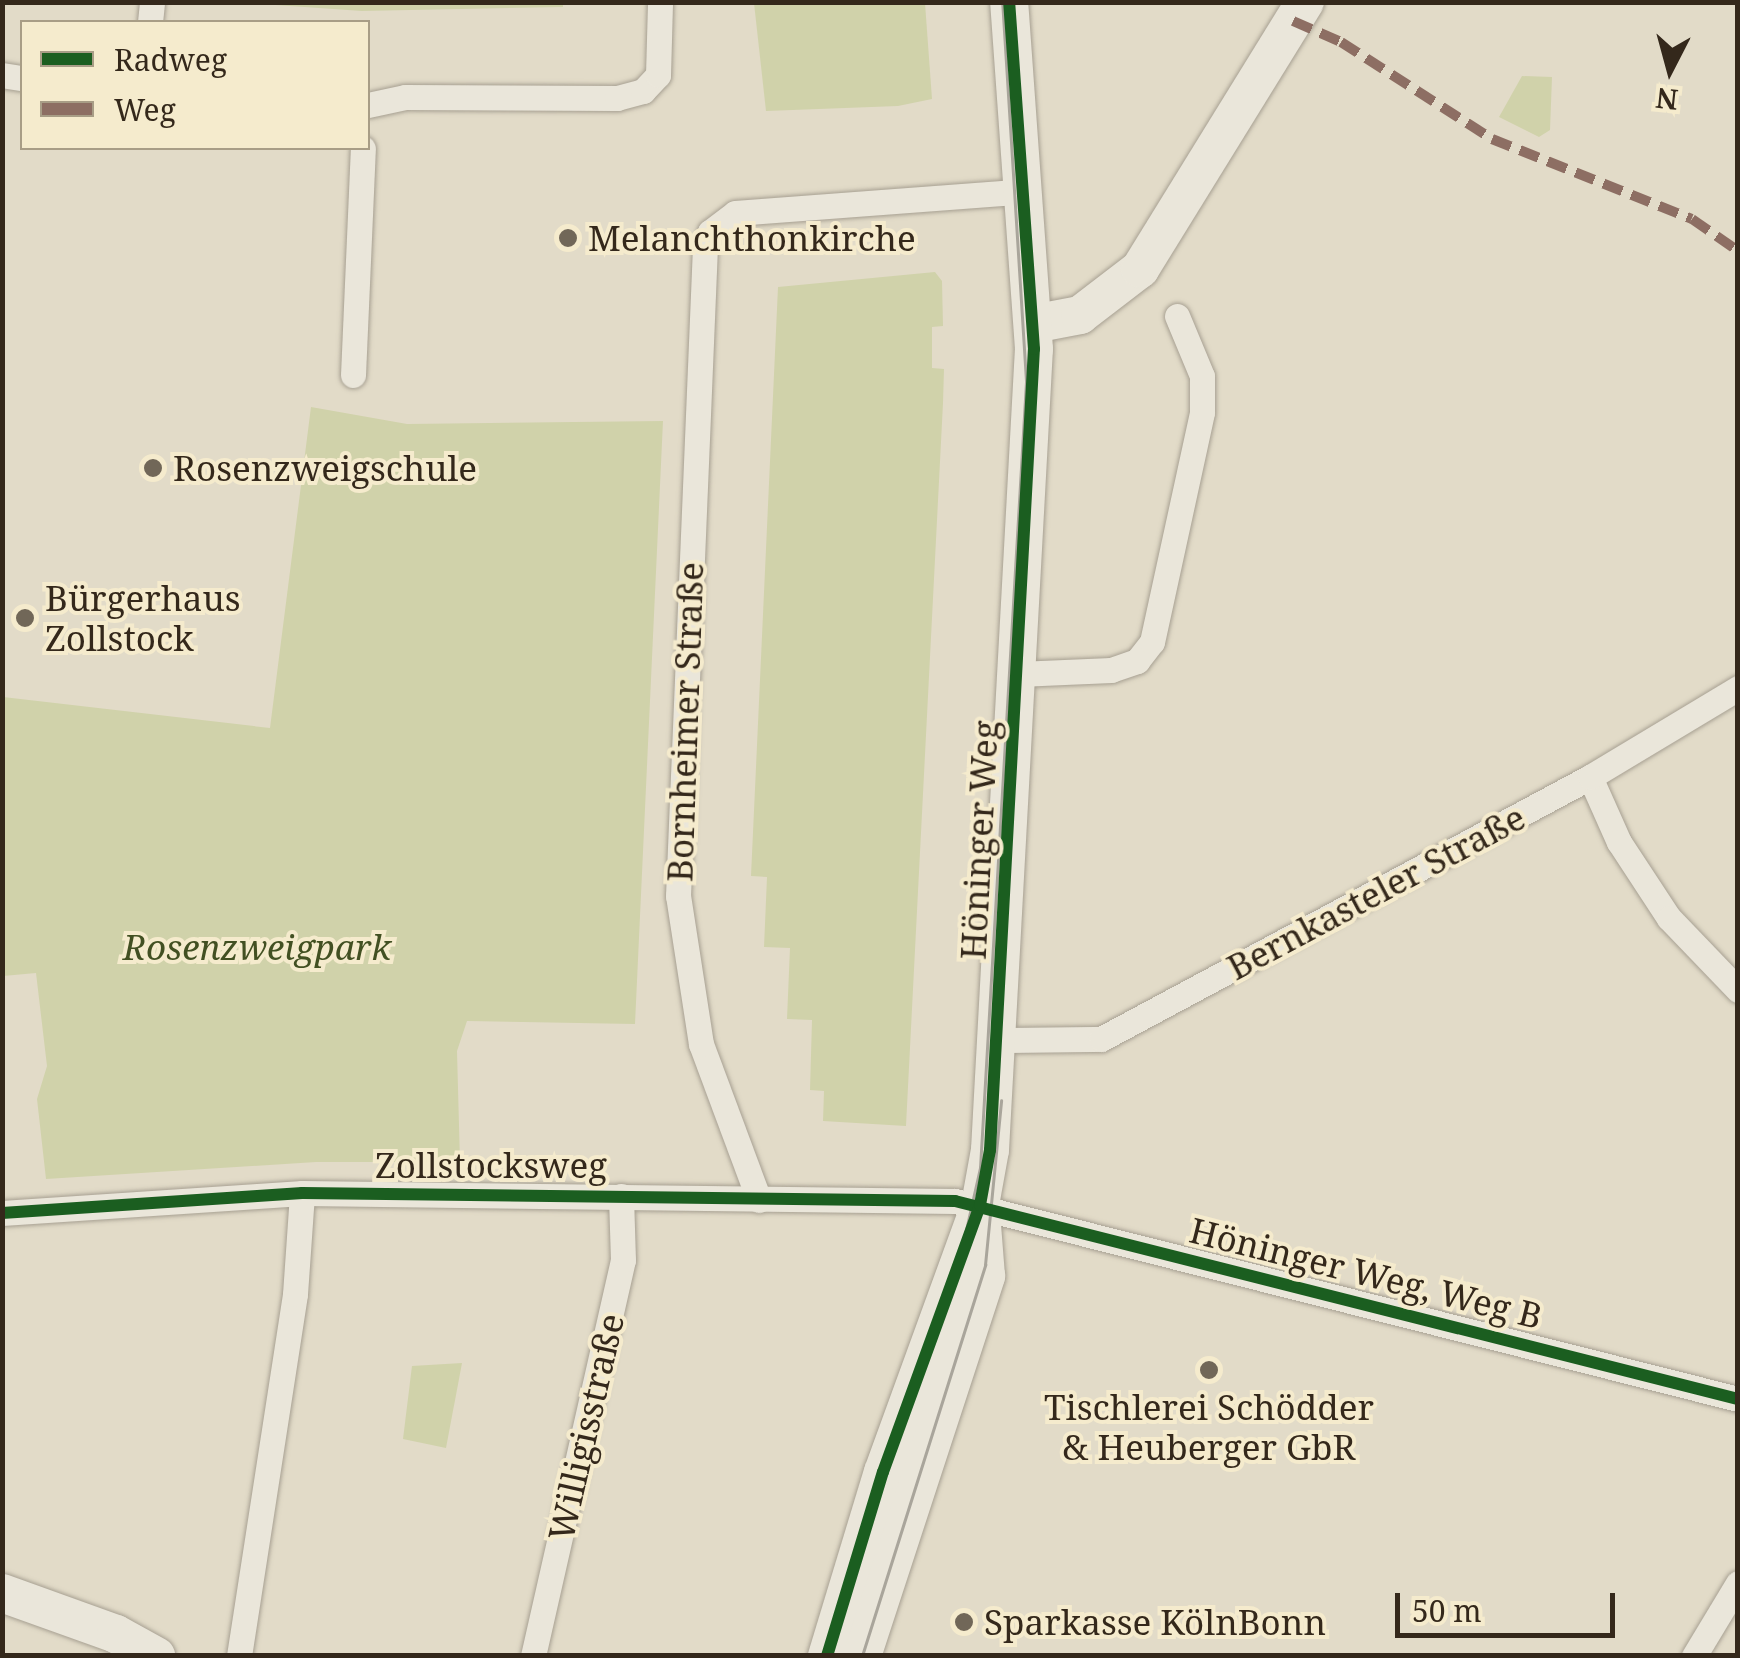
<!DOCTYPE html>
<html>
<head>
<meta charset="utf-8">
<style>
  body { margin:0 }
  #map { position:relative; width:1740px; height:1658px; overflow:hidden; background:#e2dbc8; font-family:"Noto Serif",serif }
  div>[style] { position:absolute }
  .green>* { inset:0; background:#d0d2aa }
  .roads { filter:drop-shadow(0 0 2px #a7a092) drop-shadow(0 0 2px #a7a092) }
  .street>* { height:25px; margin:-12.5px; padding:0 12.5px; transform-origin:12.5px; border-radius:12.5px; background:#eae6da }
  .secondary>* { height:38px; margin:-19px; padding:0 19px; transform-origin:19px; border-radius:19px; background:#eae6da }
  .tram>* { height:2.5px; margin:-1.25px; padding:0 1.25px; transform-origin:1.25px; border-radius:1.25px; background:#a9a59b }
  .quiet>* { height:10px; margin-top:-5px; transform-origin:0; background:repeating-linear-gradient(90deg,#8d6e63 0 20px,transparent 0 30px) }
  .cycleway>* { height:12px; margin:-6px; padding:0 6px; transform-origin:6px; border-radius:6px; background:#1b5e20 }
  .dots>* { width:28px; height:28px; translate:-50% -50%; box-sizing:border-box; border:5px solid #f5ebcd; border-radius:50% }
  span { translate:-50% -50%; white-space:nowrap; text-align:center; line-height:1.15; -webkit-text-stroke:8px #f5ebcd; paint-order:stroke }
  .poi-label { font-size:35px; color:#34281b }
  .left { translate:0 -50%; text-align:left }
  .street-label { font-size:35px; color:#34281b }
  .park-label { font-size:35px; color:#425022; font-style:italic }
  .frame { position:absolute; inset:0; border:5px solid #34281b; pointer-events:none }
  .legend { position:absolute; left:20px; top:20px; width:350px; height:130px; box-sizing:border-box; background:#f5ebcd; border:2px solid #a89d86; margin:0; padding:12px 18px; list-style:none; font-size:30px; color:#34281b }
  .legend li { display:flex; align-items:center; gap:20px; height:50px }
  .legend b { width:50px; border:2px solid #a89d86 }
  .north { position:absolute; left:1620px; top:20px; width:100px; height:100px; -webkit-text-stroke:8px #f5ebcd; paint-order:stroke; rotate:186deg; font-size:28px; font-weight:700; line-height:40px; text-align:center; color:#34281b }
  .north::after { content:''; display:block; margin:auto; width:35px; height:45px; background:#34281b; clip-path:polygon(50% 0,100% 100%,50% 72%,0 100%) }
  .scale { position:absolute; left:1395px; top:1593px; width:220px; height:45px; box-sizing:border-box; border:5px solid #34281b; border-top:0; padding-left:12px; font-size:30px; line-height:35px; white-space:nowrap; color:#34281b; -webkit-text-stroke:8px #f5ebcd; paint-order:stroke }
</style>
</head>
<body>
<div id="map">
  <div class="green">
    <div style="clip-path:polygon(247px 3px,563px 2px,563px 7px,362px 11px)"></div>
    <div style="clip-path:polygon(754px 3px,925px 3px,932px 99px,898px 106px,766px 111px)"></div>
    <div style="clip-path:polygon(1522px 76px,1552px 77px,1550px 130px,1539px 137px,1499px 117px)"></div>
    <div style="clip-path:polygon(935px 272px,942px 281px,943px 326px,932px 327px,932px 368px,944px 369px,943px 403px,906px 1126px,823px 1121px,824px 1091px,810px 1090px,812px 1020px,787px 1019px,790px 948px,764px 947px,767px 877px,751px 876px,778px 287px)"></div>
    <div style="clip-path:polygon(311px 407px,407px 424px,663px 421px,635px 1024px,467px 1021px,457px 1051px,460px 1162px,316px 1162px,46px 1179px,37px 1099px,47px 1066px,36px 973px,3px 976px,3px 697px,270px 728px)"></div>
    <div style="clip-path:polygon(462px 1363px,446px 1448px,403px 1439px,412px 1366px)"></div>
  </div>
  <div class="roads">
    <div class="street">
      <div style="left:150px;top:22px;width:20px;rotate:-84deg"></div>
      <div style="left:2px;top:75px;width:20px;rotate:9deg"></div>
      <div style="left:368px;top:105px;width:38px;rotate:-12deg"></div>
      <div style="left:405px;top:97px;width:212px;rotate:0.3deg"></div>
      <div style="left:617px;top:98px;width:27px;rotate:-15deg"></div>
      <div style="left:643px;top:91px;width:22px;rotate:-47deg"></div>
      <div style="left:658px;top:75px;width:73px;rotate:-88.4deg"></div>
      <div style="left:353px;top:375px;width:227px;rotate:-87.5deg"></div>
      <div style="left:1018px;top:674px;width:93px;rotate:-2.5deg"></div>
      <div style="left:1111px;top:670px;width:28px;rotate:-19deg"></div>
      <div style="left:1137px;top:661px;width:24px;rotate:-52deg"></div>
      <div style="left:1152px;top:642px;width:235px;rotate:-77.7deg"></div>
      <div style="left:1202px;top:412px;width:36px;rotate:-90deg"></div>
      <div style="left:1202px;top:376px;width:65px;rotate:-112.6deg"></div>
      <div style="left:1590px;top:777px;width:71px;rotate:66deg"></div>
      <div style="left:1619px;top:842px;width:91px;rotate:56.7deg"></div>
      <div style="left:1669px;top:918px;width:100px;rotate:46.2deg"></div>
      <div style="left:998px;top:1040px;width:103px;rotate:-0.6deg"></div>
      <div style="left:1101px;top:1039px;width:555px;rotate:-28.18deg"></div>
      <div style="left:1590px;top:777px;width:173px;rotate:-31deg"></div>
      <div style="left:759px;top:1200px;width:166px;rotate:-110.4deg"></div>
      <div style="left:701px;top:1044px;width:150px;rotate:-98.8deg"></div>
      <div style="left:678px;top:896px;width:650px;rotate:-87.62deg"></div>
      <div style="left:705px;top:247px;width:16px;rotate:-72deg"></div>
      <div style="left:710px;top:232px;width:31px;rotate:-37deg"></div>
      <div style="left:735px;top:213px;width:291px;rotate:-4.3deg"></div>
      <div style="left:2px;top:1213px;width:301px;rotate:-3.8deg"></div>
      <div style="left:302px;top:1193px;width:653px;rotate:0.7deg"></div>
      <div style="left:955px;top:1201px;width:808px;rotate:14.19deg"></div>
      <div style="left:239px;top:1656px;width:366px;rotate:-81.2deg"></div>
      <div style="left:295px;top:1294px;width:101px;rotate:-86deg"></div>
      <div style="left:533px;top:1656px;width:406px;rotate:-77.2deg"></div>
      <div style="left:623px;top:1260px;width:64px;rotate:-91.8deg"></div>
      <div style="left:1694px;top:1656px;width:85px;rotate:-58.9deg"></div>
    </div>
    <div class="secondary">
      <div style="left:1033px;top:324px;width:48px;rotate:-10.8deg"></div>
      <div style="left:1080px;top:315px;width:76px;rotate:-37.5deg"></div>
      <div style="left:1140px;top:269px;width:314px;rotate:-58.3deg"></div>
      <div style="left:2px;top:1593px;width:121px;rotate:19.8deg"></div>
      <div style="left:116px;top:1634px;width:46px;rotate:28.8deg"></div>
      <div style="left:827px;top:1656px;width:192px;rotate:-73.1deg"></div>
      <div style="left:883px;top:1472px;width:284px;rotate:-70deg"></div>
      <div style="left:980px;top:1205px;width:56px;rotate:-79.7deg"></div>
      <div style="left:990px;top:1150px;width:802px;rotate:-86.86deg"></div>
      <div style="left:1034px;top:349px;width:348px;rotate:-94.1deg"></div>
      <div style="left:862px;top:1656px;width:400px;rotate:-71.9deg"></div>
      <div style="left:986px;top:1276px;width:63px;rotate:-94.5deg"></div>
    </div>
  </div>
  <div class="tram">
    <div style="left:827px;top:1656px;width:192px;rotate:-73.1deg"></div>
    <div style="left:883px;top:1472px;width:215px;rotate:-69.9deg"></div>
    <div style="left:957px;top:1270px;width:105px;rotate:-77.3deg"></div>
    <div style="left:980px;top:1168px;width:788px;rotate:-86.65deg"></div>
    <div style="left:1026px;top:381px;width:380px;rotate:-93.6deg"></div>
    <div style="left:862px;top:1656px;width:410px;rotate:-72.5deg"></div>
    <div style="left:985px;top:1265px;width:165px;rotate:-84.4deg"></div>
  </div>
  <div class="quiet">
    <div style="left:1293px;top:21px;width:52px;rotate:23.6deg"></div>
    <div style="left:1341px;top:42px;width:179px;rotate:32.7deg"></div>
    <div style="left:1492px;top:139px;width:215px;rotate:21.8deg"></div>
    <div style="left:1692px;top:219px;width:56px;rotate:34.8deg"></div>
  </div>
  <div class="cycleway">
    <div style="left:2px;top:1213px;width:301px;rotate:-3.8deg"></div>
    <div style="left:302px;top:1193px;width:653px;rotate:0.7deg"></div>
    <div style="left:955px;top:1201px;width:808px;rotate:14.19deg"></div>
    <div style="left:827px;top:1656px;width:192px;rotate:-73.1deg"></div>
    <div style="left:883px;top:1472px;width:284px;rotate:-70deg"></div>
    <div style="left:980px;top:1205px;width:56px;rotate:-79.7deg"></div>
    <div style="left:990px;top:1150px;width:802px;rotate:-86.86deg"></div>
    <div style="left:1034px;top:349px;width:348px;rotate:-94.1deg"></div>
  </div>
  <div class="dots">
    <div style="left:568px;top:238px;background:#716758"></div>
    <div style="left:153px;top:468px;background:#716758"></div>
    <div style="left:25px;top:618px;background:#716758"></div>
    <div style="left:1209px;top:1370px;background:#716758"></div>
    <div style="left:964px;top:1622px;background:#716758"></div>
  </div>
  <div class="poi-label">
    <span class="left" style="left:588px;top:238px">Melanchthonkirche</span>
    <span class="left" style="left:173px;top:468px">Rosenzweigschule</span>
    <span class="left" style="left:45px;top:618px">Bürgerhaus<br>Zollstock</span>
    <span style="left:1209px;top:1427px">Tischlerei Schödder<br>&amp; Heuberger GbR</span>
    <span class="left" style="left:984px;top:1622px">Sparkasse KölnBonn</span>
  </div>
  <div class="street-label">
    <span style="left:685px;top:722px;rotate:-88deg">Bornheimer Straße</span>
    <span style="left:979px;top:840px;rotate:-87deg">Höninger Weg</span>
    <span style="left:1376px;top:892px;rotate:-28deg">Bernkasteler Straße</span>
    <span style="left:491px;top:1165px">Zollstocksweg</span>
    <span style="left:1366px;top:1273px;rotate:14deg">Höninger Weg, Weg B</span>
    <span style="left:586px;top:1427px;rotate:-77deg">Willigisstraße</span>
  </div>
  <div class="park-label">
    <span style="left:257px;top:947px">Rosenzweigpark</span>
  </div>
  <div class="frame"></div>
  <ul class="legend">
  <li><b style="height:12px;background:#1b5e20"></b>Radweg</li>
  <li><b style="height:12px;background:#8d6e63"></b>Weg</li>
  </ul>
  <div class="north">N</div>
  <div class="scale">50 m</div>
</div>
</body>
</html>
